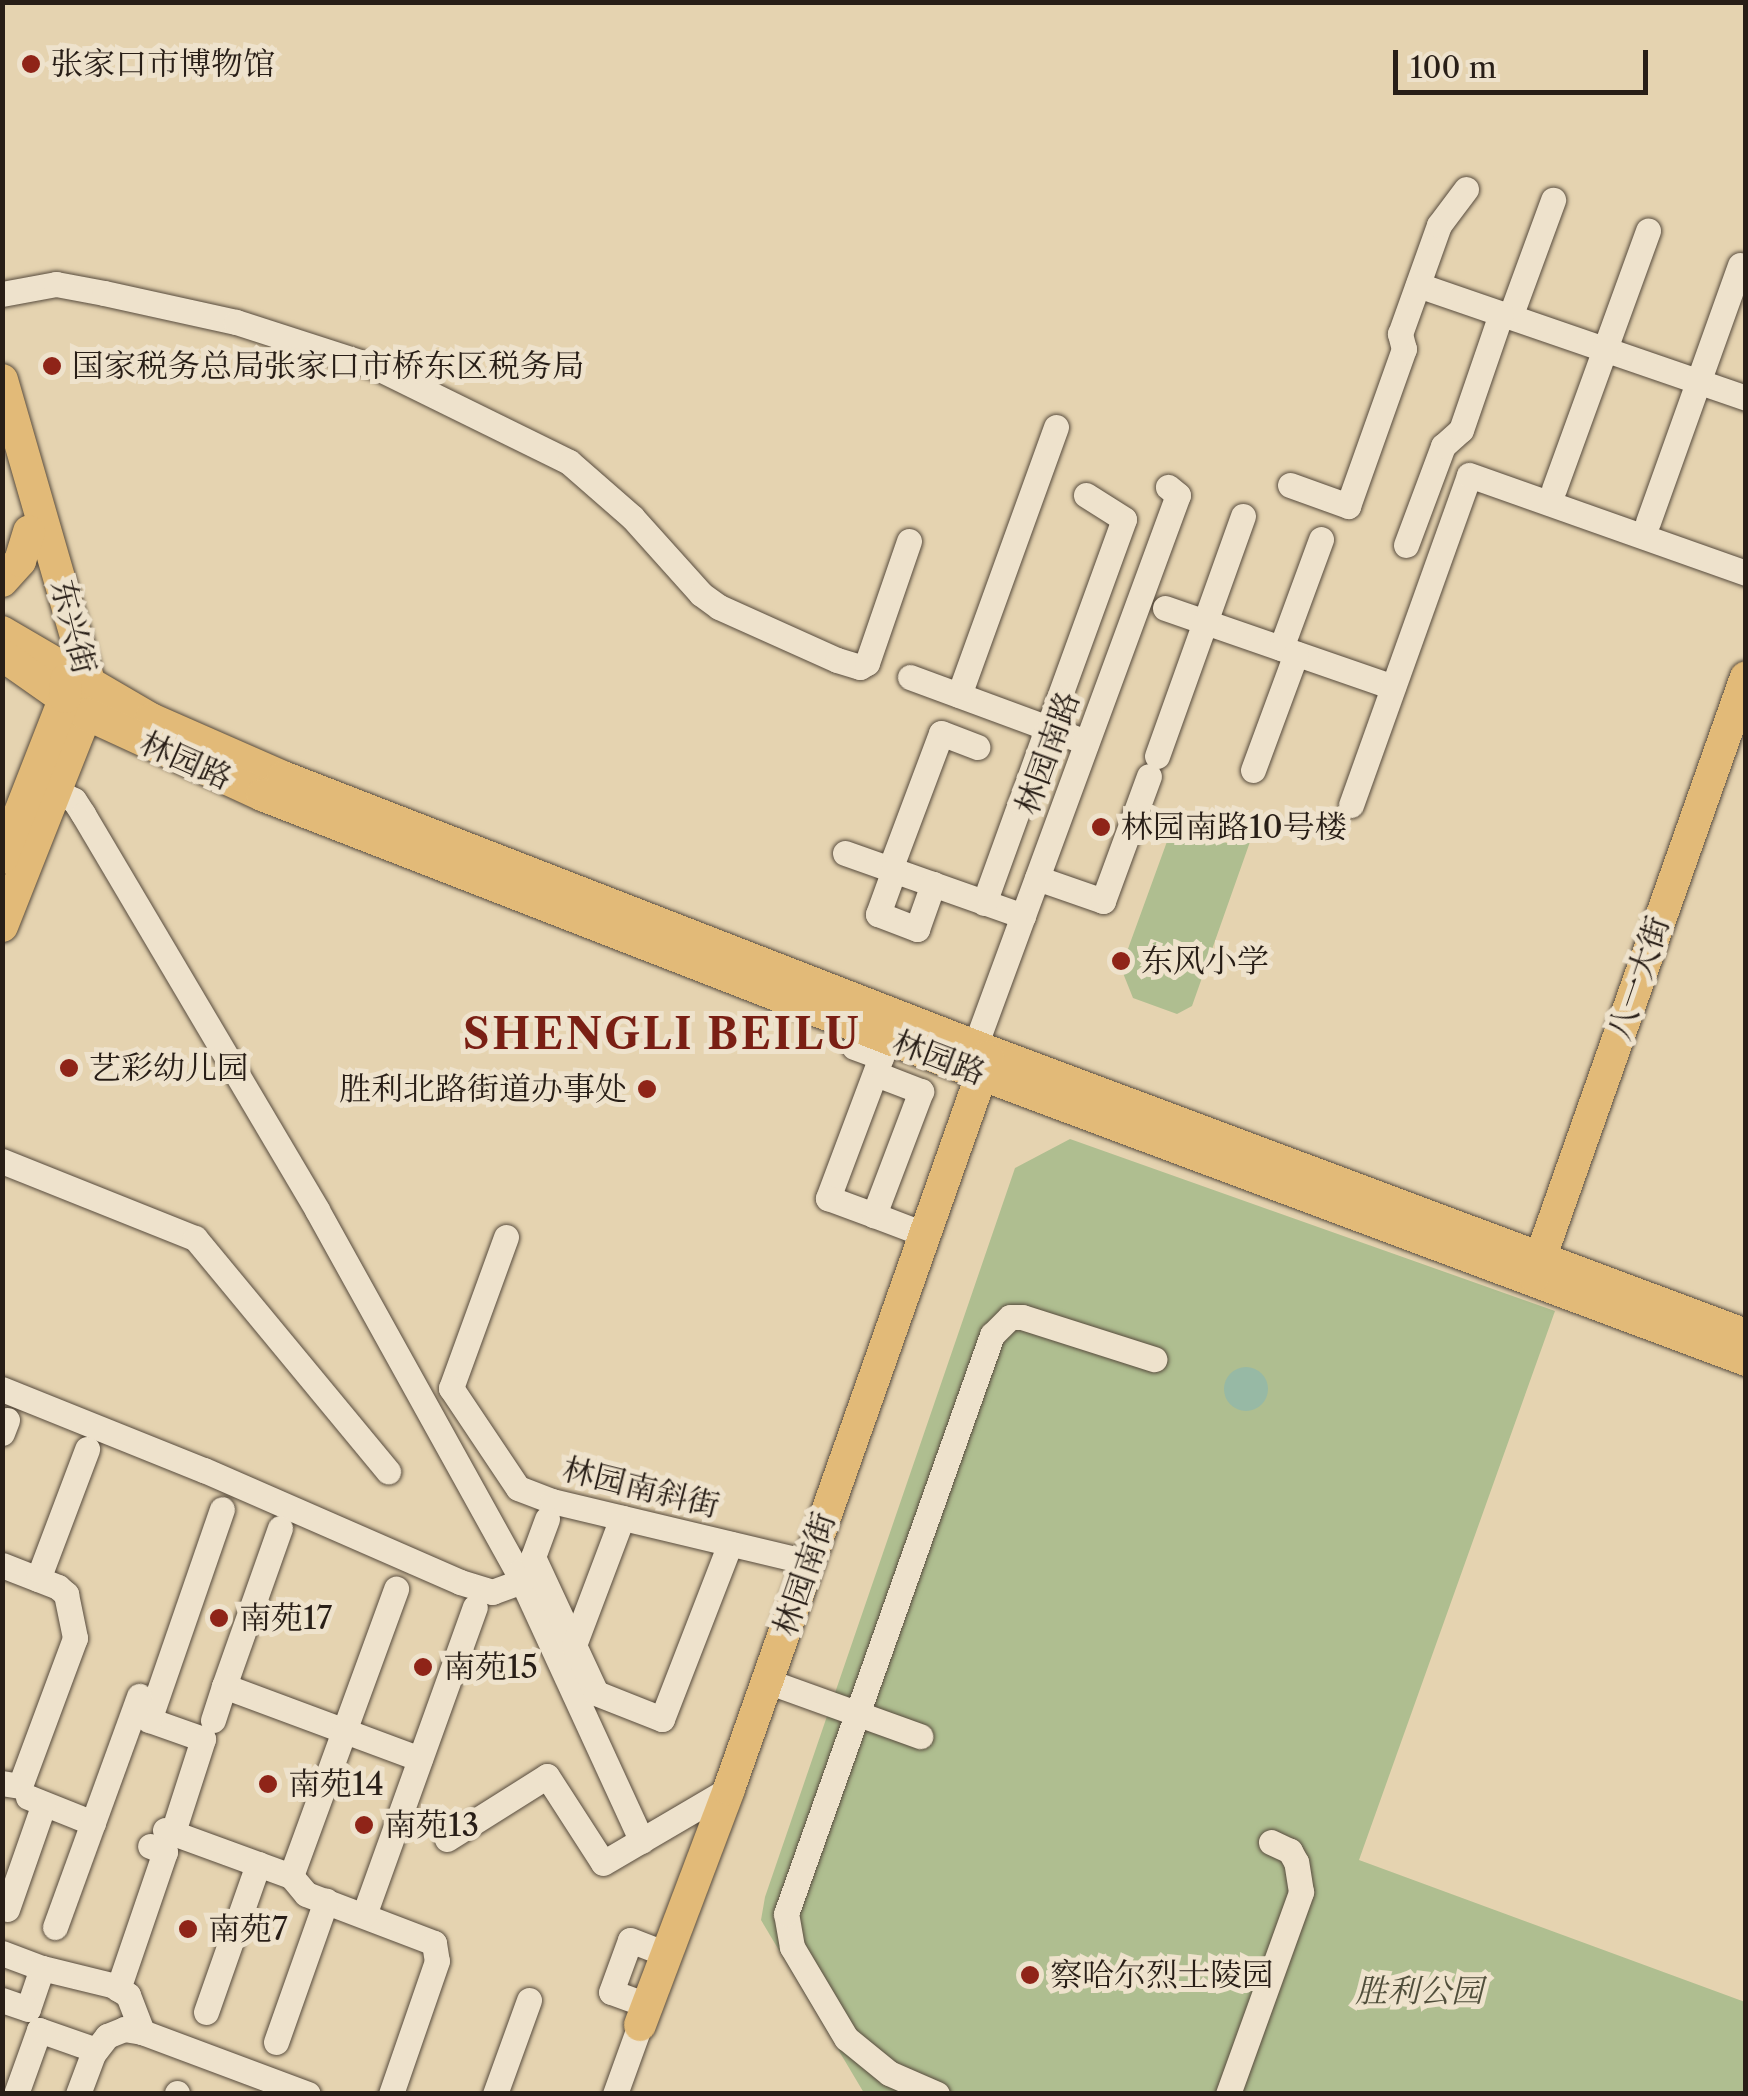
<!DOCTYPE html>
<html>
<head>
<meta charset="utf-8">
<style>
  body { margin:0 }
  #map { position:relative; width:1748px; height:2096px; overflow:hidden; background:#e5d3b0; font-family:"Libre Caslon Text","Noto Serif SC",serif }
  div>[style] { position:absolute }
  .green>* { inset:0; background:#afbe90 }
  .water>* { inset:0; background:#97b9a5 }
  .round { border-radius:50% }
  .roads { filter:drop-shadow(0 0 2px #574b3d) drop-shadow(0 0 2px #574b3d) }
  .minor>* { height:25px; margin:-12.5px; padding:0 12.5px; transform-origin:12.5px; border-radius:12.5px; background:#eee2cc }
  .major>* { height:32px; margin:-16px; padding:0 16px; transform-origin:16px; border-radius:16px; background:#e2ba78 }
  .dots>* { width:28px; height:28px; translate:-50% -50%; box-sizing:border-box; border:5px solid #eee2cc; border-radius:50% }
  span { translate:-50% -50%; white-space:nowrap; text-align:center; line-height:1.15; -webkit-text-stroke:10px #eee2cc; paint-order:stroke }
  .poi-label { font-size:32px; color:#281e17 }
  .left { translate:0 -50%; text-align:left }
  .right { translate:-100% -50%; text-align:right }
  .street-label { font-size:32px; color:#281e17 }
  .park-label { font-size:32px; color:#504e3b; font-style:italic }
  .district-label { font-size:42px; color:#7a1f14; font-weight:700; letter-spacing:2.5px }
  .frame { position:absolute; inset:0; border:5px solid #281e17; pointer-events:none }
  .scale { position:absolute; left:1393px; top:50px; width:255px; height:45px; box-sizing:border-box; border:5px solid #281e17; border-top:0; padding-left:12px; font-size:30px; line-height:35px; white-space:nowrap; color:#281e17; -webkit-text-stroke:8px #eee2cc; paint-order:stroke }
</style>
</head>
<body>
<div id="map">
  <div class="green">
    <div style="clip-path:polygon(1243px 817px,1257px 822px,1192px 1006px,1177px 1014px,1133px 998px,1121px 968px,1173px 825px,1233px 845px)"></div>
    <div style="clip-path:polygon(1070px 1139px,1555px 1311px,1359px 1860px,1745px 2002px,1745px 2093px,864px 2093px,761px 1920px,765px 1897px,1015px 1168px)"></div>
  </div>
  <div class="water">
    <div class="round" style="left:1224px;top:1367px;width:44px;height:44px"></div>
  </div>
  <div class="roads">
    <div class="minor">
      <div style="left:1418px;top:285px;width:347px;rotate:19deg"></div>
      <div style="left:2px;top:294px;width:55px;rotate:-10.5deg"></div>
      <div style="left:56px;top:284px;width:49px;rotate:10.6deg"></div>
      <div style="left:104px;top:293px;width:135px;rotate:12.4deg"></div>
      <div style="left:236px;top:322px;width:149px;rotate:17.9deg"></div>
      <div style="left:378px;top:368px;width:213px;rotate:26.2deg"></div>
      <div style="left:569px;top:462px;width:84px;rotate:41.1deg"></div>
      <div style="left:632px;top:517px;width:103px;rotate:48.1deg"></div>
      <div style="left:701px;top:594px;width:22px;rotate:36deg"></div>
      <div style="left:719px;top:607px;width:129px;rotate:24.2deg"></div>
      <div style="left:837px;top:660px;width:24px;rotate:17deg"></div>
      <div style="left:860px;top:667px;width:8px;rotate:-30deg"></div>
      <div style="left:867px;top:663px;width:129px;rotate:-71deg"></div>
      <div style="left:1510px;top:317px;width:125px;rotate:-69.8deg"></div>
      <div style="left:1290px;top:485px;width:62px;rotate:19.9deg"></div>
      <div style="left:1348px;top:506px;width:167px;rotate:-70.4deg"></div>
      <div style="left:1404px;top:349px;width:16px;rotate:-105deg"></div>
      <div style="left:1400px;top:334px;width:116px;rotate:-70.3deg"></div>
      <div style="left:1439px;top:225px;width:45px;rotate:-53.1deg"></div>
      <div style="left:1554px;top:489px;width:275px;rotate:-70deg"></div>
      <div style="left:1648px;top:522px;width:273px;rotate:-70.3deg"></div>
      <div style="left:1406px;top:545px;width:106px;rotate:-69.5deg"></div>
      <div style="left:1443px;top:446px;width:24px;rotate:-42deg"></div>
      <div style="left:1461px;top:430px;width:123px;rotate:-71deg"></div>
      <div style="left:1165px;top:608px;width:241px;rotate:19.1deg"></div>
      <div style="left:1281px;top:648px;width:116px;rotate:-69.8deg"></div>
      <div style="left:910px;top:677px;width:188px;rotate:20.3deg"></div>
      <div style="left:959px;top:695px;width:285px;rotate:-70.1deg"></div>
      <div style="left:1048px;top:728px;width:222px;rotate:-70deg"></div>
      <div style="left:1124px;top:519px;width:45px;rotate:-147.7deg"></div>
      <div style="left:1157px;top:756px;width:255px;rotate:-70.3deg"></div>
      <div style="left:1253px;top:770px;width:124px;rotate:-69.7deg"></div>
      <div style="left:56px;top:791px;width:20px;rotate:27deg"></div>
      <div style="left:74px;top:800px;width:17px;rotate:57deg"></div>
      <div style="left:83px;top:814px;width:460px;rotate:59.4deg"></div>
      <div style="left:317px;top:1210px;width:414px;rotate:61deg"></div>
      <div style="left:518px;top:1572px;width:296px;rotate:65.3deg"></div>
      <div style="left:1351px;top:805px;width:350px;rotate:-70.3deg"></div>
      <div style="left:1469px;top:475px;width:294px;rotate:19.5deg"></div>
      <div style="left:845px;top:853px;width:189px;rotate:19.5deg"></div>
      <div style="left:890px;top:869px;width:145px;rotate:-69.4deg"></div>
      <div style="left:941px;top:733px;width:39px;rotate:21deg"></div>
      <div style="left:894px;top:870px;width:47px;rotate:110deg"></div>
      <div style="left:878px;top:914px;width:42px;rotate:21deg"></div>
      <div style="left:917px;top:929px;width:48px;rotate:-70.4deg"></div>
      <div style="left:1037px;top:878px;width:70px;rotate:19.2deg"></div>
      <div style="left:1103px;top:901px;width:133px;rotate:-69.8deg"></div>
      <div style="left:984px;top:903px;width:177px;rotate:-70.1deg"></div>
      <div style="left:975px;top:1046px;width:587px;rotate:-69.78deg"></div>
      <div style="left:1178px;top:495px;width:13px;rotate:-141deg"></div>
      <div style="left:854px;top:1047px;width:29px;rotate:20deg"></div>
      <div style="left:881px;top:1057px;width:151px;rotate:110.6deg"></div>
      <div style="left:828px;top:1198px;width:49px;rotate:20.3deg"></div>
      <div style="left:884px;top:1077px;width:40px;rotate:21deg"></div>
      <div style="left:921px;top:1091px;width:133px;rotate:110.8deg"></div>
      <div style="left:874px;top:1215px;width:53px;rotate:20.8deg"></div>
      <div style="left:2px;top:1161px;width:208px;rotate:21.8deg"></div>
      <div style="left:195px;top:1238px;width:303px;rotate:50.4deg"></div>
      <div style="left:506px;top:1237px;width:161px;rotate:110deg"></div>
      <div style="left:451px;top:1388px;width:120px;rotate:56.2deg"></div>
      <div style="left:518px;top:1488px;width:36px;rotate:21deg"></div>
      <div style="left:552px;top:1501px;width:264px;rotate:13.4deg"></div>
      <div style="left:2px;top:1389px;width:218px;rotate:21.9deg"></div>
      <div style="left:204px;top:1470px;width:279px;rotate:23.6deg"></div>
      <div style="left:460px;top:1582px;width:34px;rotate:17deg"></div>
      <div style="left:492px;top:1592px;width:32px;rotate:-20deg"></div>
      <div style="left:2px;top:1433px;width:14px;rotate:-69deg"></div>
      <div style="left:547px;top:1519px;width:40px;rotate:110.2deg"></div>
      <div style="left:533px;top:1557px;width:150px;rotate:65.1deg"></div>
      <div style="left:596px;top:1693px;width:71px;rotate:21.5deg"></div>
      <div style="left:662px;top:1719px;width:188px;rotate:-68.8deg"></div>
      <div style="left:280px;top:1528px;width:168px;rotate:109.5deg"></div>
      <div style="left:224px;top:1686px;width:209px;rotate:20.4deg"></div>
      <div style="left:2px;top:1565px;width:60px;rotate:21.4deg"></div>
      <div style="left:58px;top:1587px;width:11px;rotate:41deg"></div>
      <div style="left:66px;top:1594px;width:45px;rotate:78.4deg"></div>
      <div style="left:75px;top:1638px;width:158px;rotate:110.4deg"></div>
      <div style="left:20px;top:1786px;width:18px;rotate:-171deg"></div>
      <div style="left:38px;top:1579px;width:139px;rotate:-69.3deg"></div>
      <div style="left:574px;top:1645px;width:136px;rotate:-69.3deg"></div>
      <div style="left:767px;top:1681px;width:163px;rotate:19.8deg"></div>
      <div style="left:213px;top:1720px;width:36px;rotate:-72deg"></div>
      <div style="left:28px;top:1797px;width:70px;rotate:21.8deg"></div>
      <div style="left:165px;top:1830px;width:134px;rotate:20.1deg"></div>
      <div style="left:291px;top:1876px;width:23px;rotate:50deg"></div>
      <div style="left:306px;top:1894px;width:137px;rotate:20.9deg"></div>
      <div style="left:434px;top:1943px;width:18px;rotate:81deg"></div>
      <div style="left:437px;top:1961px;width:141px;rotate:109.1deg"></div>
      <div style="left:173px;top:1832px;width:98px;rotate:-72.1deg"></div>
      <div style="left:203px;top:1739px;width:57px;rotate:-160.6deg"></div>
      <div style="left:149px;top:1720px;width:223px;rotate:-70.9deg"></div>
      <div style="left:447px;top:1839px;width:118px;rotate:-32.2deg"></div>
      <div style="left:547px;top:1776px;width:103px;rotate:57.2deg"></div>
      <div style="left:603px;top:1863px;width:146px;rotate:-30.4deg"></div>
      <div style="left:291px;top:1876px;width:306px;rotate:-69.9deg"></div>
      <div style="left:7px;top:1909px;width:109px;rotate:-70.7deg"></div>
      <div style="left:364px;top:1915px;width:327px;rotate:-70.2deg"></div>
      <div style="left:55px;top:1927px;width:246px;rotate:-70deg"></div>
      <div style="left:2px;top:1953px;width:43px;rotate:20.6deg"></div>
      <div style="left:42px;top:1968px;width:43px;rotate:108.9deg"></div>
      <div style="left:28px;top:2009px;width:28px;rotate:-161deg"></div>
      <div style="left:42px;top:1968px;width:72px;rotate:13.7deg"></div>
      <div style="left:112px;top:1985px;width:19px;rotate:32deg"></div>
      <div style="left:128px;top:1995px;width:40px;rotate:69deg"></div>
      <div style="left:142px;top:2032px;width:177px;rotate:20.5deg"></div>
      <div style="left:118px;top:1989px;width:145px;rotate:-71.1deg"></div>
      <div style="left:165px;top:1852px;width:16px;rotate:-158deg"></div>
      <div style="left:647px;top:2005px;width:38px;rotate:-160deg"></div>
      <div style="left:611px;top:1992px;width:55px;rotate:-69.9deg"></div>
      <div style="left:630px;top:1940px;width:40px;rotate:21deg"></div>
      <div style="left:206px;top:2012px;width:157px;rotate:-70.6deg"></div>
      <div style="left:276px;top:2042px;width:150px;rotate:-70.5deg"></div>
      <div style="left:16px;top:2094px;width:68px;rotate:-70.2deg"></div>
      <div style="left:39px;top:2030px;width:60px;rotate:19.3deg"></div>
      <div style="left:78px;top:2094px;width:43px;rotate:-69.4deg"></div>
      <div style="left:93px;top:2054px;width:23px;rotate:-52deg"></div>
      <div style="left:107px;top:2036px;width:18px;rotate:-22deg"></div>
      <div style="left:124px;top:2029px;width:18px;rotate:9deg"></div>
      <div style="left:177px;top:2094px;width:1px;rotate:-90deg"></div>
      <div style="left:495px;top:2094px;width:100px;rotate:-70.1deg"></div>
      <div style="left:615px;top:2094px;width:73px;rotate:-70.1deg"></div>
      <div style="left:937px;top:2094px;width:52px;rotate:-156.4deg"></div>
      <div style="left:889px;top:2073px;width:55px;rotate:-140.9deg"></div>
      <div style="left:846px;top:2038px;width:106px;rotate:-120.7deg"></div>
      <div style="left:792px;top:1947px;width:34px;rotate:-100deg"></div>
      <div style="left:786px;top:1914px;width:615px;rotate:-70.42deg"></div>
      <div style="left:992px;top:1335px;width:25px;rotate:-45deg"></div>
      <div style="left:1010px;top:1317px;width:12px"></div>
      <div style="left:1022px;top:1317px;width:139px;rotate:17.7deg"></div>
      <div style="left:1228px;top:2094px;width:215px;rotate:-70.1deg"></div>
      <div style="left:1301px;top:1892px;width:30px;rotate:-99deg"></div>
      <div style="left:1296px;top:1862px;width:13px;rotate:-119deg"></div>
      <div style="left:1290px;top:1851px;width:21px;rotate:-155deg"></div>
    </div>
    <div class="major">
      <div style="left:2px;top:380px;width:316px;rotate:73.9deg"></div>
      <div style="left:90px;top:684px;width:30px;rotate:98deg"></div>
      <div style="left:86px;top:714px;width:228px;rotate:111.6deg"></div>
      <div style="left:2px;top:581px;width:27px;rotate:-48deg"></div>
      <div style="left:20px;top:561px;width:31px;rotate:-73deg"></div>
      <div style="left:2px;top:632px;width:173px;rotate:30.3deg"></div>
      <div style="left:151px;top:719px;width:144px;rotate:23.7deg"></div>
      <div style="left:283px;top:777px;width:759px;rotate:21.25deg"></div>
      <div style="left:990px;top:1052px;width:807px;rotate:20.52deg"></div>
      <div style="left:2px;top:655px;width:103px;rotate:35.1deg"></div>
      <div style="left:86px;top:714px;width:194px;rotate:24.7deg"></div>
      <div style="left:262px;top:795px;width:770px;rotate:21.24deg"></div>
      <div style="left:980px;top:1074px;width:818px;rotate:20.47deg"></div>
      <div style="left:2px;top:858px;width:173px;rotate:-68.6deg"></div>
      <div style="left:65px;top:697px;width:17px;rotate:-87deg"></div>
      <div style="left:1534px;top:1276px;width:635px;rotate:-70.51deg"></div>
      <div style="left:640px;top:2025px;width:252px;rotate:-69.3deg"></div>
      <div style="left:729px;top:1789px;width:777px;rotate:-70.54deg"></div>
    </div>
  </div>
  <div class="dots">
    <div style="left:31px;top:64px;background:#8f2418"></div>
    <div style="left:52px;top:366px;background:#8f2418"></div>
    <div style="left:1101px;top:827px;background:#8f2418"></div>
    <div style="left:1121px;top:961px;background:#8f2418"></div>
    <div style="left:69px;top:1068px;background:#8f2418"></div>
    <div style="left:647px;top:1089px;background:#8f2418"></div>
    <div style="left:219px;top:1618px;background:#8f2418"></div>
    <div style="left:423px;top:1667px;background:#8f2418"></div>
    <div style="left:268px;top:1784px;background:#8f2418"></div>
    <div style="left:364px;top:1825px;background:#8f2418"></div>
    <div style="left:188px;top:1929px;background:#8f2418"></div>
    <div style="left:1030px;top:1975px;background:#8f2418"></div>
  </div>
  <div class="poi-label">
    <span class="left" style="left:51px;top:64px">张家口市博物馆</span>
    <span class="left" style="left:72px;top:366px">国家税务总局张家口市桥东区税务局</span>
    <span class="left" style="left:1121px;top:827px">林园南路10号楼</span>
    <span class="left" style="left:1141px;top:961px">东风小学</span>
    <span class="left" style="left:89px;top:1068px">艺彩幼儿园</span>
    <span class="right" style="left:627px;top:1089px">胜利北路街道办事处</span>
    <span class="left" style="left:239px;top:1618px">南苑17</span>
    <span class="left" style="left:443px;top:1667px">南苑15</span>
    <span class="left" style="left:288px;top:1784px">南苑14</span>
    <span class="left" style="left:384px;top:1825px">南苑13</span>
    <span class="left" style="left:208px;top:1929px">南苑7</span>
    <span class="left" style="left:1050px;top:1975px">察哈尔烈士陵园</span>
  </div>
  <div class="street-label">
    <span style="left:73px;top:627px;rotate:76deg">东兴街</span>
    <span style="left:1048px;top:753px;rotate:-70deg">林园南路</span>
    <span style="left:186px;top:761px;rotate:24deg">林园路</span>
    <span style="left:1639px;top:978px;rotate:-71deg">八一大街</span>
    <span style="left:939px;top:1058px;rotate:21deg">林园路</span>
    <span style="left:641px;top:1488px;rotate:14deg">林园南斜街</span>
    <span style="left:805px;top:1574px;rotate:-71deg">林园南街</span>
  </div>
  <div class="park-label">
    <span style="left:1419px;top:1991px">胜利公园</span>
  </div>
  <div class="district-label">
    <span style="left:662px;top:1034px">SHENGLI BEILU</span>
  </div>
  <div class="frame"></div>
  <div class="scale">100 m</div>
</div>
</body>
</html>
